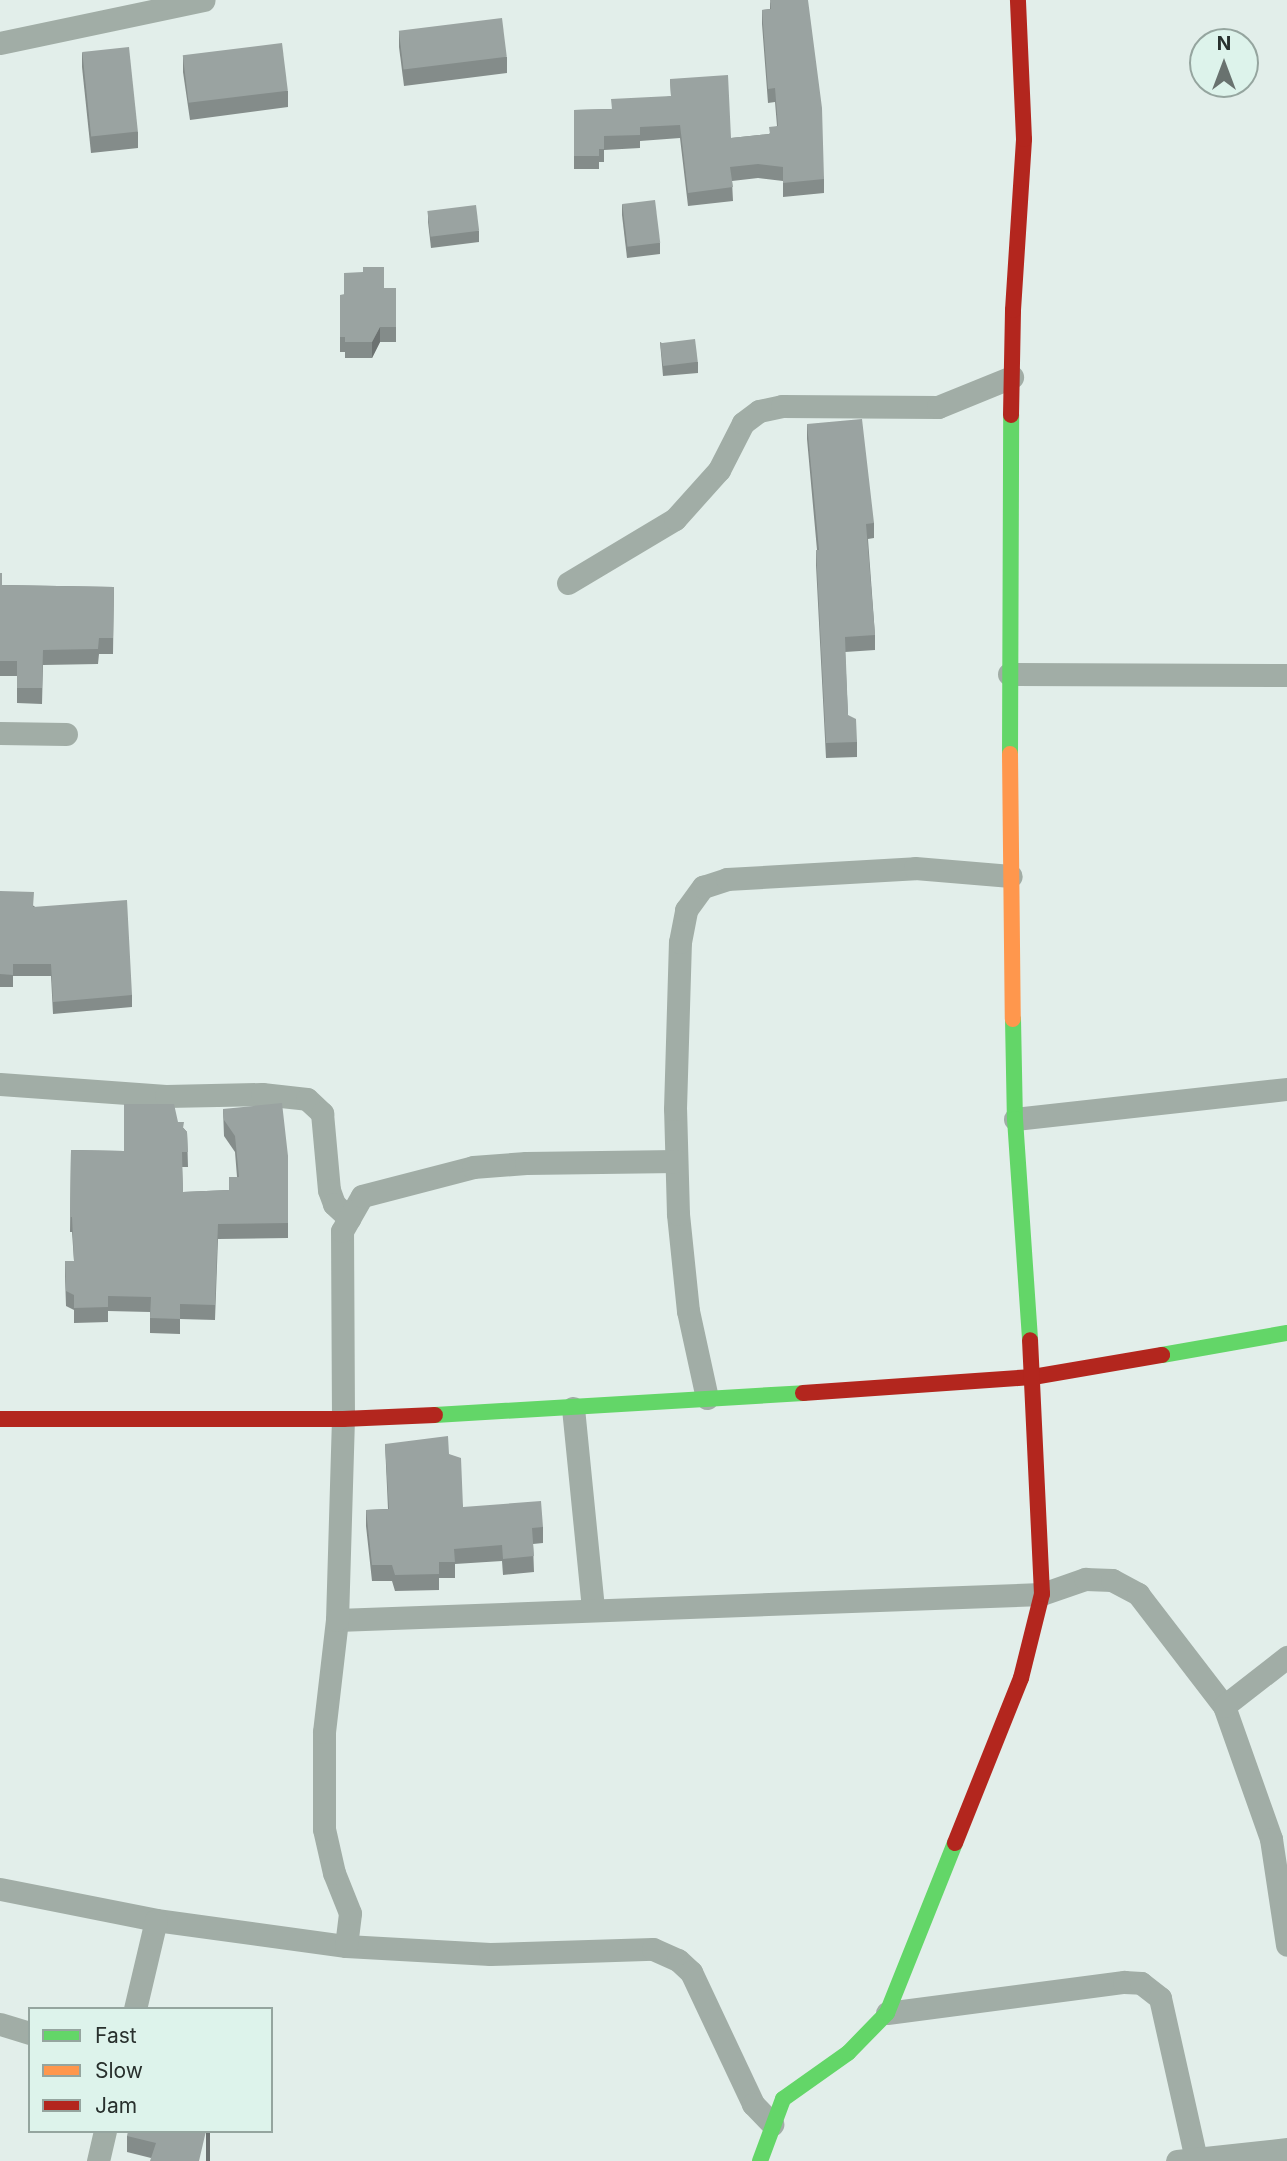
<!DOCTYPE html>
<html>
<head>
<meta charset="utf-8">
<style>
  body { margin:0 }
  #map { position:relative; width:1287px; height:2161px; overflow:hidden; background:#e2eeea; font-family:Inter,sans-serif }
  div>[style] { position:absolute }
  .street>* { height:23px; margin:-11.5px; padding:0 11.5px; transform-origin:11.5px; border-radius:11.5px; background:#a1ada6 }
  .fast>* { height:16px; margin:-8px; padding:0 8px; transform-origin:8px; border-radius:8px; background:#63d668 }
  .slow>* { height:16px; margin:-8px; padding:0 8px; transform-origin:8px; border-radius:8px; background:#ff974d }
  .jam>* { height:16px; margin:-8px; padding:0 8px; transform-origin:8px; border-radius:8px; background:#b3261e }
  .wall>* { inset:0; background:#848c8a }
  .shaded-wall>* { inset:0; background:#6c7271; transform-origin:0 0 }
  .building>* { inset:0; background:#9aa3a1; transform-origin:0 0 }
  span { translate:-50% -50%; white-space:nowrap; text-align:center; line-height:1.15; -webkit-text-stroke:7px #ddf3eb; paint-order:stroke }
  .legend { position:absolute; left:28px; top:2007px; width:245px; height:126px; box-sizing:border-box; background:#ddf3eb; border:2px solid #95a59f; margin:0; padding:9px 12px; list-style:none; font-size:21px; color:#28302d }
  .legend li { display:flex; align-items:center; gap:14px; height:35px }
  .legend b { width:35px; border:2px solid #95a59f }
  .north { position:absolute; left:1189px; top:28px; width:70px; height:70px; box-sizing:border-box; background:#ddf3eb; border:2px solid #95a59f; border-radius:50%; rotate:0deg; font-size:19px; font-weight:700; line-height:28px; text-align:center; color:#28302d }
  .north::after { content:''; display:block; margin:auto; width:24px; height:32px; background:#69726f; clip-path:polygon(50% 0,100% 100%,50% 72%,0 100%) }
</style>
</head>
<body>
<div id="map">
  <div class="street">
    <div style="left:0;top:43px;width:208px;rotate:-11.9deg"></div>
    <div style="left:568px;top:583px;width:125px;rotate:-30.9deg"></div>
    <div style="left:675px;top:519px;width:66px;rotate:-48.1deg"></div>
    <div style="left:719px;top:470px;width:53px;rotate:-62.9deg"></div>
    <div style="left:743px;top:423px;width:20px;rotate:-37deg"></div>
    <div style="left:759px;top:411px;width:24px;rotate:-12deg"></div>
    <div style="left:782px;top:406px;width:156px;rotate:0.4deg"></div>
    <div style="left:938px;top:407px;width:80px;rotate:-22.1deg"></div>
    <div style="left:1009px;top:674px;width:278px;rotate:0.2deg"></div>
    <div style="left:0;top:733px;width:66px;rotate:0.9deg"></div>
    <div style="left:0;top:1084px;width:166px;rotate:4.1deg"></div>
    <div style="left:166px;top:1096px;width:96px;rotate:-1.2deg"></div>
    <div style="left:262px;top:1094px;width:45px;rotate:6.3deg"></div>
    <div style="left:307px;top:1099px;width:21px;rotate:43deg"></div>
    <div style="left:322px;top:1113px;width:77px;rotate:84.8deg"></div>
    <div style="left:329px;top:1190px;width:15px;rotate:70deg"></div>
    <div style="left:334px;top:1204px;width:21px;rotate:43deg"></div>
    <div style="left:1015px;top:1119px;width:274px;rotate:-6.3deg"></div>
    <div style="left:707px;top:1398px;width:89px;rotate:-102.3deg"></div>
    <div style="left:688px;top:1311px;width:98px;rotate:-95.9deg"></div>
    <div style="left:678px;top:1214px;width:105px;rotate:-91.6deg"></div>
    <div style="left:675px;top:1109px;width:167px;rotate:-88.3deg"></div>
    <div style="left:680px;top:942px;width:33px;rotate:-79deg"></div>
    <div style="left:686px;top:910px;width:29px;rotate:-54deg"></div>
    <div style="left:703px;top:887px;width:25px;rotate:-18deg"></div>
    <div style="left:727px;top:879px;width:188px;rotate:-3.3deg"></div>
    <div style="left:915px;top:868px;width:96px;rotate:4.8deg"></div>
    <div style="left:573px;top:1408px;width:202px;rotate:84.3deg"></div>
    <div style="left:337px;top:1620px;width:705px;rotate:-2.11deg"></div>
    <div style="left:1042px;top:1594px;width:46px;rotate:-19.2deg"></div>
    <div style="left:1085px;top:1579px;width:27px;rotate:2deg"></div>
    <div style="left:1112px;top:1580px;width:30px;rotate:28deg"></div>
    <div style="left:1138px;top:1594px;width:141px;rotate:52.5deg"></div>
    <div style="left:1224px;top:1706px;width:141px;rotate:70.5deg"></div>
    <div style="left:1271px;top:1839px;width:107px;rotate:81.4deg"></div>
    <div style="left:1224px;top:1706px;width:80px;rotate:-37.9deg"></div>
    <div style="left:0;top:1889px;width:159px;rotate:11.2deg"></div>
    <div style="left:156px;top:1920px;width:192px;rotate:7.8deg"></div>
    <div style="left:346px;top:1946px;width:144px;rotate:3.2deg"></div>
    <div style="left:490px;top:1954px;width:163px;rotate:-1.8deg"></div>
    <div style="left:653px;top:1949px;width:27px;rotate:24deg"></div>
    <div style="left:678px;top:1960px;width:18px;rotate:43deg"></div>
    <div style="left:691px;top:1972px;width:146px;rotate:64.8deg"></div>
    <div style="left:753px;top:2104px;width:28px;rotate:46deg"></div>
    <div style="left:346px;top:1946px;width:33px;rotate:-83deg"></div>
    <div style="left:350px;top:1913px;width:43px;rotate:-111.8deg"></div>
    <div style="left:334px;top:1873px;width:45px;rotate:-102.8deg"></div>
    <div style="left:324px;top:1829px;width:97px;rotate:-90deg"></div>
    <div style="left:324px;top:1732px;width:113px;rotate:-83.4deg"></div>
    <div style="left:337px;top:1620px;width:201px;rotate:-88.3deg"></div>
    <div style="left:343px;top:1419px;width:188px;rotate:-90.3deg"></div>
    <div style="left:342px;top:1231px;width:40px;rotate:-60.3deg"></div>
    <div style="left:362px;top:1196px;width:115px;rotate:-14.6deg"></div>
    <div style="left:473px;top:1167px;width:53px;rotate:-4.3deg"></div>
    <div style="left:526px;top:1163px;width:150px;rotate:-0.8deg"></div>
    <div style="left:135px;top:2009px;width:91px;rotate:-76.7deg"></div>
    <div style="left:887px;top:2013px;width:239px;rotate:-7.5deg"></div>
    <div style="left:1124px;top:1982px;width:17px;rotate:3deg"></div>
    <div style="left:1141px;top:1983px;width:24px;rotate:38deg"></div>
    <div style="left:1160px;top:1998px;width:165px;rotate:77.4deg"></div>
    <div style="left:0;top:2024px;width:31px;rotate:17deg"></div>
    <div style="left:98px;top:2161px;width:31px;rotate:-77deg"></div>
    <div style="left:1177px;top:2161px;width:111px;rotate:-6.2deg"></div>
  </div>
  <div class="fast">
    <div style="left:1010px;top:754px;width:339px;rotate:-89.8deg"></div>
    <div style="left:1013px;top:1019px;width:100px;rotate:88.9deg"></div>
    <div style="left:1015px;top:1119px;width:222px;rotate:86.1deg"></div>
    <div style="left:1162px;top:1355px;width:127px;rotate:-10deg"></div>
    <div style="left:435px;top:1415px;width:369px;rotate:-3.4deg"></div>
    <div style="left:760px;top:2161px;width:66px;rotate:-69.6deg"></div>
    <div style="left:783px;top:2099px;width:80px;rotate:-35.3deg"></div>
    <div style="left:848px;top:2053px;width:56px;rotate:-45.7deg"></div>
    <div style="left:887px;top:2013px;width:183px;rotate:-68.2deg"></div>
  </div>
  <div class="slow">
    <div style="left:1010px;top:754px;width:265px;rotate:89.4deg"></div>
  </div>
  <div class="jam">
    <div style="left:1011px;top:415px;width:105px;rotate:-88.9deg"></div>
    <div style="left:1013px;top:310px;width:171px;rotate:-86.3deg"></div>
    <div style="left:1024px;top:139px;width:139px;rotate:-92.5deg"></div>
    <div style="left:803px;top:1393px;width:231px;rotate:-4deg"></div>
    <div style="left:1033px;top:1377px;width:131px;rotate:-9.7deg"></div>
    <div style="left:0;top:1419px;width:343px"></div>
    <div style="left:343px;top:1419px;width:92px;rotate:-2.5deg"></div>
    <div style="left:955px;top:1843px;width:178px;rotate:-68.2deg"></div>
    <div style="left:1021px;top:1678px;width:87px;rotate:-76deg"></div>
    <div style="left:1042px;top:1594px;width:254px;rotate:-92.7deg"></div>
  </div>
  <div class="wall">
    <div style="clip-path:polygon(770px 0,824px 179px,824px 193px,783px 197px,783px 181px,758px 178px,732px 181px,733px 201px,688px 206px,680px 138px,640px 141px,640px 148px,604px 150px,604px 162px,599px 162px,599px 169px,574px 169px,574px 110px,611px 109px,671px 96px,670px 79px,731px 138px,769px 134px,777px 126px,775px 102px,768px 103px,762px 24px,762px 10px,770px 9px)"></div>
    <div style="clip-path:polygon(399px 31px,507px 57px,507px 73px,404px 86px,399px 47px)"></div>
    <div style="clip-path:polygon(82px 52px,138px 132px,138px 148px,91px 153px,82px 67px)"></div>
    <div style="clip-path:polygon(183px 56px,288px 91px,288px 107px,190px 120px,183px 72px)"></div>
    <div style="clip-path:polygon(622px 204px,660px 243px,660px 254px,627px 258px,622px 215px)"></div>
    <div style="clip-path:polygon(428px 212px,479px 231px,479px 242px,431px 248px,428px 222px)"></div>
    <div style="clip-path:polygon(384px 288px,396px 288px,396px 342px,380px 342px,372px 358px,345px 358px,345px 352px,340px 352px,340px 295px)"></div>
    <div style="clip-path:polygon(660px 342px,698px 362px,698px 373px,663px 376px)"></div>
    <div style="clip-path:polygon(807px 424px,874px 523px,874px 538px,868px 539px,875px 635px,875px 650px,845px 652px,848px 715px,857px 742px,857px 757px,826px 758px,816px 565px,816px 550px,817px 550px,807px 439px)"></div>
    <div style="clip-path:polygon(0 573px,2px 585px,114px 587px,113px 654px,99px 654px,98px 664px,43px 665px,42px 704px,17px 703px,17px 676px,0 676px)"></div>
    <div style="clip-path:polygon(0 891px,34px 906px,132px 995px,132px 1007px,53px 1014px,51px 976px,13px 976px,13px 987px,0 987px)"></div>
    <div style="clip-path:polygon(223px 1109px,288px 1156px,288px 1238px,218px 1239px,215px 1320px,180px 1319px,180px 1334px,150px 1333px,150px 1312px,108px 1311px,108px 1322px,74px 1323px,74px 1310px,66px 1306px,65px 1276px,65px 1261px,74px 1261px,72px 1232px,70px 1232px,71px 1150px,124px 1151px,178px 1122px,187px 1132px,188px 1167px,182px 1167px,183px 1192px,229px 1190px,237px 1177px,235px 1152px,224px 1136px)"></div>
    <div style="clip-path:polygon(385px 1444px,449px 1454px,463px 1507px,543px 1527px,543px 1543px,533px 1544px,534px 1572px,503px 1575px,502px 1561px,455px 1564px,455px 1578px,439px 1578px,439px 1590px,395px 1591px,392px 1581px,372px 1581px,366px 1526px,366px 1510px,388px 1509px)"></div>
    <div style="clip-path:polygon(210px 2131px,151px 2158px,127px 2152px,127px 2136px)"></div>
  </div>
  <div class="shaded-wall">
    <div style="clip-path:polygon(380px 327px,380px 342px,372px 358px,372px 342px)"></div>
    <div style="left:206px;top:2131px;width:4px;height:31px"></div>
  </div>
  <div class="building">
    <div style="clip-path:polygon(770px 0,808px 0,822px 108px,824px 179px,783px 183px,783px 167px,758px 164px,730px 167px,733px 187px,688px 193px,680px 125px,640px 127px,640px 135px,604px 136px,604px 149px,599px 149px,599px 156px,574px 156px,574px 110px,612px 109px,611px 99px,671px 96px,670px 79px,728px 75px,731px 138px,770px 134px,769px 127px,778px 126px,775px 88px,768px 89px,762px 10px,771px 9px)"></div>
    <div style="left:502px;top:18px;width:39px;height:104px;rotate:83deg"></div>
    <div style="left:282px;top:43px;width:48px;height:100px;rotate:83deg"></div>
    <div style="left:129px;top:47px;width:85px;height:47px;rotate:84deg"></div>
    <div style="left:655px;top:200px;width:43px;height:33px;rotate:83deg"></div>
    <div style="left:476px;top:205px;width:26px;height:49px;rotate:83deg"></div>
    <div style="clip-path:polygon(363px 267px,384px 267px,384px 288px,396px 288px,396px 327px,380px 327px,372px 342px,345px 342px,345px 337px,340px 337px,340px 295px,344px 295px,344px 273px,363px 272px)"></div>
    <div style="left:695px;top:339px;width:23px;height:35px;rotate:83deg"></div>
    <div style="clip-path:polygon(862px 419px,874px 523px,866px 524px,875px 635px,845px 637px,848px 715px,856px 719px,857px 742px,826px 743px,816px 550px,819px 550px,807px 424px)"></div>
    <div style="clip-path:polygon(0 573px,2px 573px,2px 585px,114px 587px,113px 638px,99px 638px,98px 649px,43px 650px,42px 688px,17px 688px,17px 661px,0 661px)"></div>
    <div style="clip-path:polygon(0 891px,34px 892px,33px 907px,127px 900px,132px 995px,53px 1002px,51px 964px,13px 964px,13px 975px,0 974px)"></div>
    <div style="clip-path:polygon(282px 1103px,288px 1156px,288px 1223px,218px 1224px,215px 1305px,180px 1304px,180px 1319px,150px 1318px,151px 1297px,108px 1296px,108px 1307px,74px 1308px,74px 1295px,66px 1291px,65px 1261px,74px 1261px,72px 1217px,70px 1217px,71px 1150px,124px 1151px,124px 1104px,174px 1104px,178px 1122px,184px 1122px,183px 1128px,187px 1132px,188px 1152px,182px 1152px,183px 1192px,229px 1190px,229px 1177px,239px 1177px,235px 1136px,224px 1120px,223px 1109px)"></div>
    <div style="clip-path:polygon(448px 1436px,449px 1454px,461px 1458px,463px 1507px,541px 1501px,543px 1527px,532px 1528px,534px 1556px,503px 1559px,502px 1545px,454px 1549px,455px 1562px,439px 1562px,439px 1574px,395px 1575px,392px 1565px,372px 1565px,366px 1510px,389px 1509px,385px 1444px)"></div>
    <div style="clip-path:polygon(128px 2131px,206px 2131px,199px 2161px,150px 2161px,156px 2143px,127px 2136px)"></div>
  </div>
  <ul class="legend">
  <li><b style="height:9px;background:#63d668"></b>Fast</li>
  <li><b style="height:9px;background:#ff974d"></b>Slow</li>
  <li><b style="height:9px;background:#b3261e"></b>Jam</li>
  </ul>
  <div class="north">N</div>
</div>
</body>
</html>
